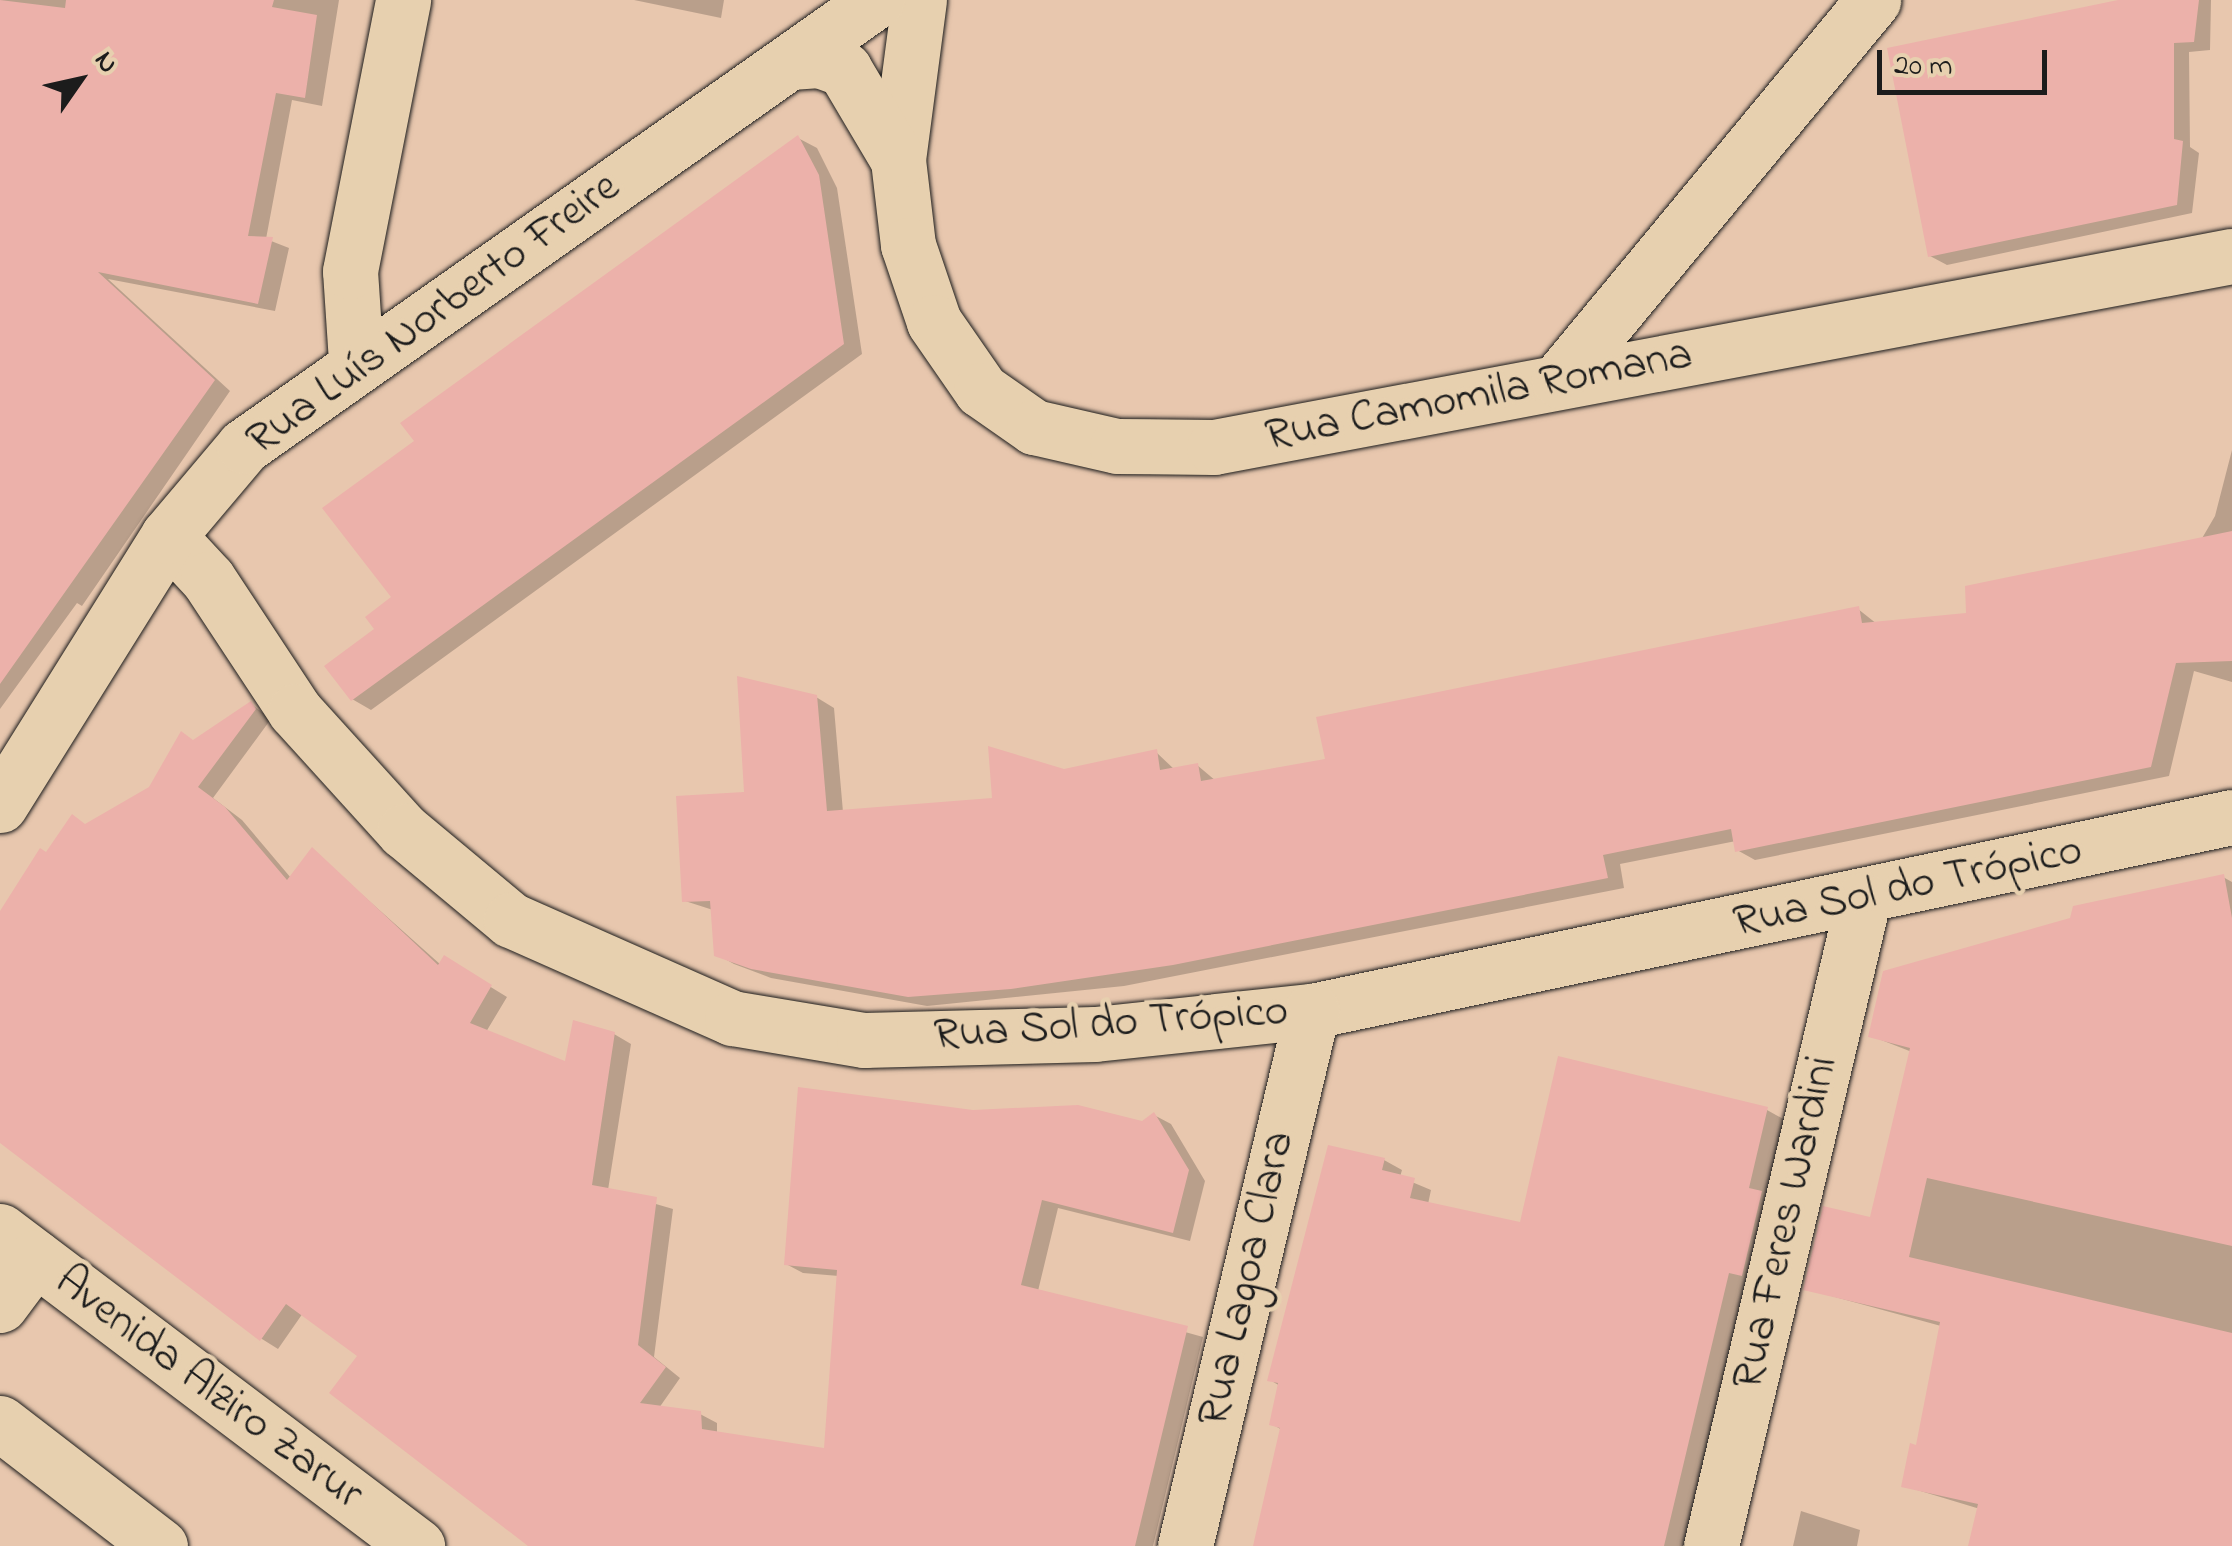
<!DOCTYPE html>
<html>
<head>
<meta charset="utf-8">
<style>
  body { margin:0 }
  #map { position:relative; width:2232px; height:1546px; overflow:hidden; background:#e8c7ae; font-family:"Indie Flower",sans-serif }
  div>[style] { position:absolute }
  .shadow>* { inset:0; background:#0003 }
  .building>* { inset:0; background:#ecb1aa }
  .roads { filter:drop-shadow(0 0 2px #1c1c1c) drop-shadow(0 0 2px #1c1c1c) }
  .minor>* { height:55px; margin:-27.5px; padding:0 27.5px; transform-origin:27.5px; border-radius:27.5px; background:#e7d0af }
  .major>* { height:55px; margin:-27.5px; padding:0 27.5px; transform-origin:27.5px; border-radius:27.5px; background:#e7d0af }
  span { translate:-50% -50%; white-space:nowrap; text-align:center; line-height:1.15; -webkit-text-stroke:9px #e7d0af; paint-order:stroke }
  .street-label { font-size:45px; color:#1c1c1c }
  .north { position:absolute; left:30px; top:30px; width:100px; height:100px; -webkit-text-stroke:8px #e7d0af; paint-order:stroke; rotate:56deg; font-size:28px; font-weight:700; line-height:40px; text-align:center; color:#1c1c1c }
  .north::after { content:''; display:block; margin:auto; width:35px; height:45px; background:#1c1c1c; clip-path:polygon(50% 0,100% 100%,50% 72%,0 100%) }
  .scale { position:absolute; left:1877px; top:50px; width:170px; height:45px; box-sizing:border-box; border:5px solid #1c1c1c; border-top:0; padding-left:12px; font-size:30px; line-height:35px; white-space:nowrap; color:#1c1c1c; -webkit-text-stroke:8px #e7d0af; paint-order:stroke }
</style>
</head>
<body>
<div id="map">
  <div class="shadow">
    <div style="clip-path:polygon(0 0,339px 0,322px 106px,292px 100px,266px 239px,289px 248px,275px 311px,108px 279px,230px 391px,82px 606px,77px 603px,0 709px)"></div>
    <div style="clip-path:polygon(634px 0,724px 0,721px 18px)"></div>
    <div style="clip-path:polygon(2123px 0,2211px 0,2210px 50px,2189px 52px,2190px 147px,2199px 153px,2192px 213px,1947px 265px,1930px 256px)"></div>
    <div style="clip-path:polygon(798px 138px,817px 148px,837px 188px,862px 354px,371px 710px,352px 699px,395px 597px,417px 442px)"></div>
    <div style="clip-path:polygon(2232px 450px,2232px 682px,2194px 671px,2169px 776px,1755px 860px,1737px 850px,1736px 841px,1620px 864px,1624px 888px,1124px 986px,927px 1006px,771px 978px,734px 964px,716px 954px,713px 910px,685px 901px,816px 697px,834px 708px,843px 812px,995px 800px,1064px 772px,1156px 752px,1175px 770px,1197px 765px,1216px 781px,1328px 761px,1858px 609px,1877px 624px,1969px 615px,2201px 540px,2215px 516px)"></div>
    <div style="clip-path:polygon(251px 704px,271px 719px,213px 798px,242px 820px,291px 878px,312px 850px,441px 965px,445px 959px,507px 997px,486px 1032px,567px 1065px,614px 1034px,631px 1044px,608px 1190px,673px 1209px,654px 1357px,680px 1378px,659px 1408px,700px 1414px,717px 1423px,717px 1434px,827px 1450px,839px 1276px,803px 1273px,786px 1264px,973px 1113px,1143px 1124px,1154px 1115px,1171px 1124px,1205px 1181px,1190px 1241px,1058px 1208px,1038px 1291px,1203px 1337px,1153px 1546px,538px 1546px,360px 1356px,303px 1313px,278px 1349px,262px 1339px,0 1140px,0 916px,47px 855px,151px 789px,195px 742px)"></div>
    <div style="clip-path:polygon(2223px 877px,2232px 882px,2232px 1546px,1971px 1546px,1980px 1509px,1904px 1486px,1918px 1448px,1941px 1326px,1806px 1289px,1872px 1220px,1912px 1052px,1871px 1036px)"></div>
    <div style="clip-path:polygon(1767px 1110px,1785px 1120px,1684px 1546px,1255px 1546px,1282px 1430px,1272px 1424px,1280px 1386px,1270px 1380px,1384px 1160px,1402px 1170px,1400px 1177px,1431px 1190px,1428px 1204px,1521px 1225px)"></div>
    <div style="clip-path:polygon(1801px 1511px,1860px 1530px,1857px 1546px,1793px 1546px)"></div>
  </div>
  <div class="building">
    <div style="clip-path:polygon(0 0,65px 8px,66px 0,274px 0,272px 7px,317px 15px,305px 98px,276px 93px,248px 236px,273px 237px,258px 304px,98px 272px,215px 380px,0 684px)"></div>
    <div style="clip-path:polygon(2118px 0,2199px 0,2194px 42px,2174px 43px,2174px 139px,2183px 141px,2177px 205px,1928px 257px,1887px 48px)"></div>
    <div style="clip-path:polygon(798px 135px,819px 175px,844px 344px,351px 701px,324px 666px,374px 629px,365px 617px,391px 597px,322px 508px,414px 441px,400px 423px)"></div>
    <div style="clip-path:polygon(2232px 531px,2232px 661px,2176px 663px,2151px 767px,1735px 852px,1731px 829px,1603px 855px,1608px 878px,1173px 965px,1011px 989px,908px 997px,751px 969px,714px 956px,710px 901px,682px 902px,676px 796px,744px 792px,737px 676px,817px 695px,827px 811px,992px 798px,988px 746px,1064px 769px,1157px 749px,1160px 770px,1198px 763px,1201px 781px,1325px 759px,1316px 717px,1859px 606px,1862px 623px,1966px 613px,1965px 586px)"></div>
    <div style="clip-path:polygon(251px 701px,256px 709px,198px 787px,225px 807px,287px 880px,312px 847px,438px 965px,444px 955px,492px 985px,470px 1023px,565px 1061px,573px 1020px,615px 1032px,592px 1185px,657px 1197px,638px 1345px,666px 1367px,640px 1403px,701px 1411px,702px 1429px,824px 1448px,837px 1270px,784px 1265px,798px 1087px,973px 1110px,1078px 1105px,1142px 1121px,1154px 1112px,1189px 1170px,1173px 1233px,1042px 1200px,1021px 1285px,1188px 1326px,1135px 1546px,528px 1546px,329px 1393px,357px 1356px,286px 1304px,260px 1341px,0 1143px,0 911px,40px 848px,46px 852px,72px 814px,85px 824px,149px 787px,181px 731px,193px 740px)"></div>
    <div style="clip-path:polygon(2224px 874px,2232px 918px,2232px 1246px,1927px 1178px,1909px 1257px,2232px 1333px,2232px 1546px,1968px 1546px,1978px 1504px,1901px 1487px,1910px 1443px,1916px 1445px,1940px 1322px,1803px 1290px,1823px 1206px,1870px 1217px,1910px 1048px,1868px 1037px,1883px 971px,2070px 918px,2073px 906px)"></div>
    <div style="clip-path:polygon(1558px 1056px,1768px 1107px,1749px 1188px,1762px 1191px,1742px 1276px,1729px 1273px,1664px 1546px,1253px 1546px,1280px 1428px,1269px 1425px,1278px 1383px,1267px 1381px,1328px 1145px,1385px 1158px,1382px 1170px,1415px 1178px,1410px 1198px,1520px 1222px)"></div>
  </div>
  <div class="roads">
    <div class="minor">
      <div style="left:919px;top:0;width:161px;rotate:97.5deg"></div>
      <div style="left:898px;top:160px;width:86px;rotate:83.3deg"></div>
      <div style="left:908px;top:245px;width:81px;rotate:71.3deg"></div>
      <div style="left:934px;top:322px;width:83px;rotate:55.3deg"></div>
      <div style="left:981px;top:390px;width:65px;rotate:34.9deg"></div>
      <div style="left:1034px;top:427px;width:85px;rotate:12.9deg"></div>
      <div style="left:1117px;top:446px;width:97px;rotate:0.6deg"></div>
      <div style="left:1214px;top:447px;width:1036px;rotate:-10.63deg"></div>
      <div style="left:790px;top:62px;width:29px;rotate:-4deg"></div>
      <div style="left:819px;top:60px;width:27px;rotate:20deg"></div>
      <div style="left:844px;top:69px;width:106px;rotate:59.3deg"></div>
      <div style="left:356px;top:361px;width:90px;rotate:-93.8deg"></div>
      <div style="left:350px;top:271px;width:276px;rotate:-78.9deg"></div>
      <div style="left:1559px;top:380px;width:493px;rotate:-50.4deg"></div>
      <div style="left:168px;top:536px;width:59px;rotate:47.1deg"></div>
      <div style="left:208px;top:579px;width:158px;rotate:56.6deg"></div>
      <div style="left:295px;top:711px;width:162px;rotate:47.8deg"></div>
      <div style="left:404px;top:831px;width:139px;rotate:39.8deg"></div>
      <div style="left:511px;top:920px;width:242px;rotate:23.9deg"></div>
      <div style="left:732px;top:1018px;width:134px;rotate:9.5deg"></div>
      <div style="left:864px;top:1040px;width:231px;rotate:-1.5deg"></div>
      <div style="left:1095px;top:1034px;width:218px;rotate:-6.1deg"></div>
      <div style="left:1312px;top:1011px;width:940px;rotate:-11.91deg"></div>
      <div style="left:0;top:1231px;width:523px;rotate:37.07deg"></div>
      <div style="left:0;top:1305px;width:59px;rotate:-53.3deg"></div>
      <div style="left:0;top:1423px;width:202px;rotate:37.6deg"></div>
      <div style="left:1185px;top:1546px;width:550px;rotate:-76.65deg"></div>
      <div style="left:1711px;top:1546px;width:664px;rotate:-76.76deg"></div>
    </div>
    <div class="major">
      <div style="left:0;top:805px;width:317px;rotate:-58deg"></div>
      <div style="left:168px;top:536px;width:118px;rotate:-49.8deg"></div>
      <div style="left:244px;top:446px;width:774px;rotate:-35.17deg"></div>
    </div>
  </div>
  <div class="street-label">
    <span style="left:434px;top:315px;rotate:-36deg">Rua Luís Norberto Freire</span>
    <span style="left:1479px;top:397px;rotate:-11deg">Rua Camomila Romana</span>
    <span style="left:1908px;top:888px;rotate:-12deg">Rua Sol do Trópico</span>
    <span style="left:1111px;top:1025px;rotate:-4deg">Rua Sol do Trópico</span>
    <span style="left:1787px;top:1223px;rotate:-77deg">Rua Feres Wardini</span>
    <span style="left:1248px;top:1279px;rotate:-77deg">Rua Lagoa Clara</span>
    <span style="left:208px;top:1389px;rotate:37deg">Avenida Alziro Zarur</span>
  </div>
  <div class="north">N</div>
  <div class="scale">20 m</div>
</div>
</body>
</html>
